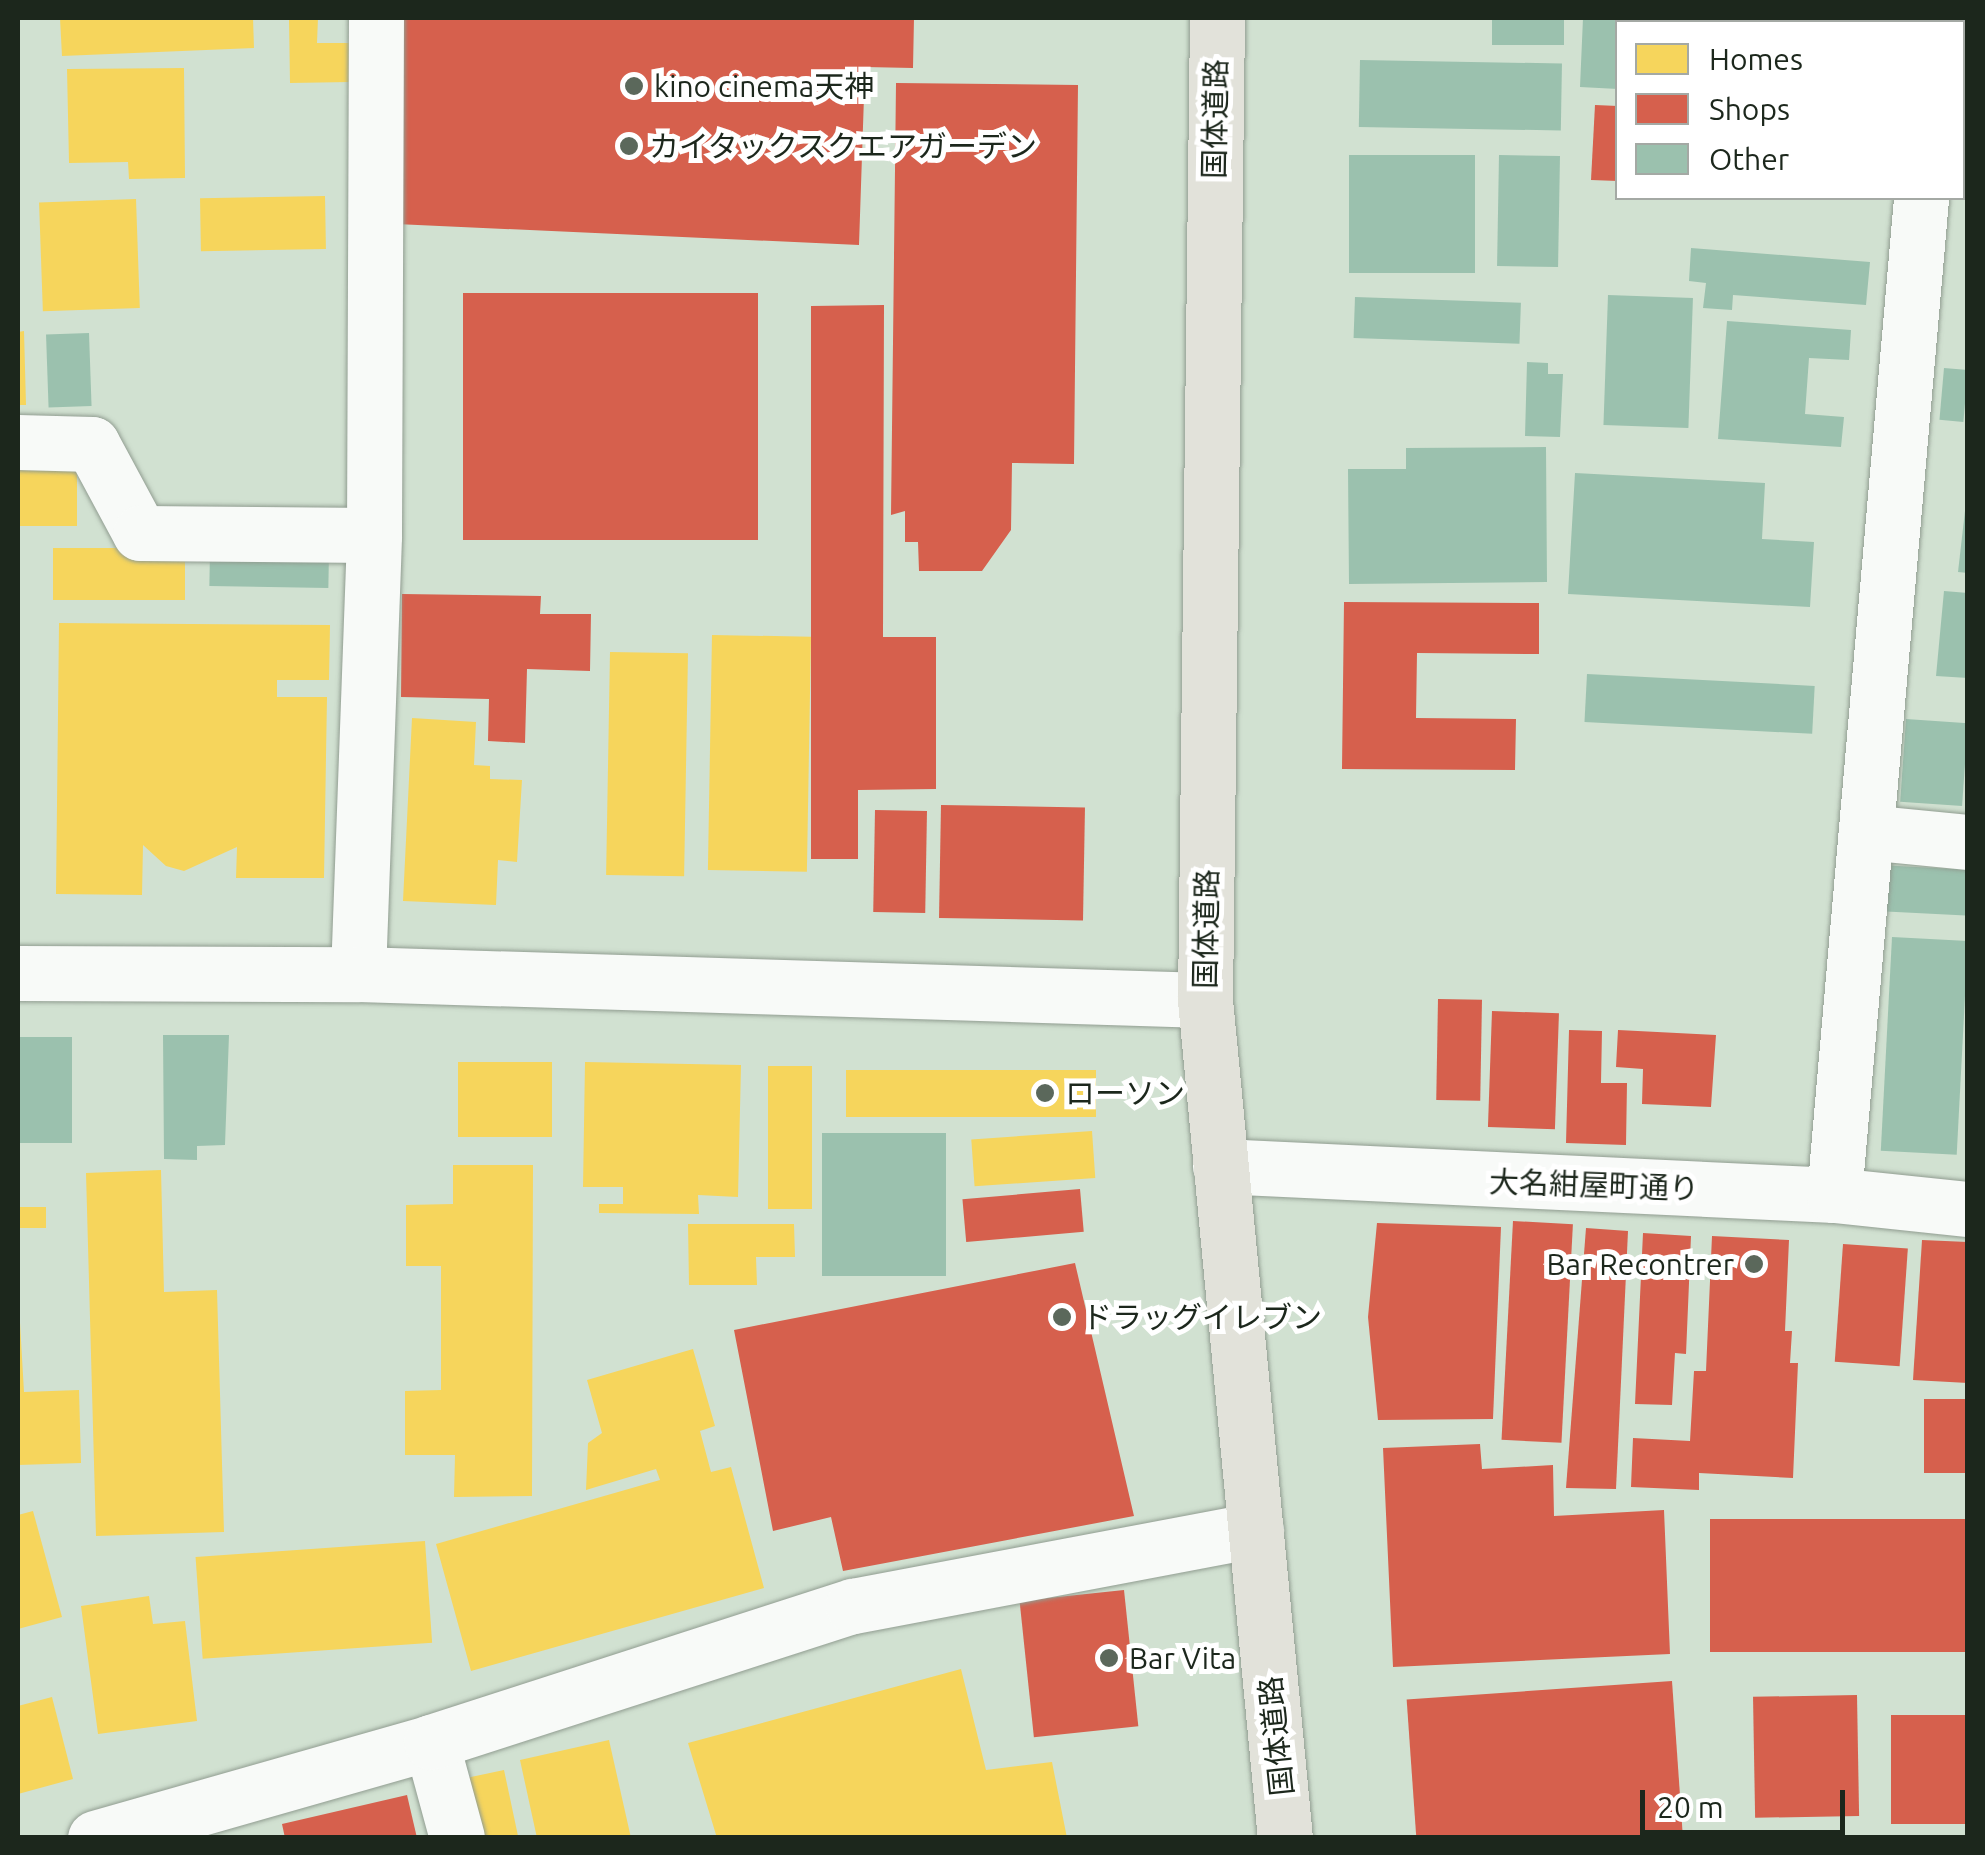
<!DOCTYPE html>
<html>
<head>
<meta charset="utf-8">
<style>
  body { margin:0 }
  #map { position:relative; width:1985px; height:1855px; overflow:hidden; background:#d1e1d1; font-family:Ubuntu,"Noto Sans JP",sans-serif }
  div>[style] { position:absolute }
  .homes>* { inset:0; background:#f6d55c; transform-origin:0 0 }
  .shops>* { inset:0; background:#d6604d; transform-origin:0 0 }
  .building>* { inset:0; background:#9bc1ae; transform-origin:0 0 }
  .roads { filter:drop-shadow(0 0 2px #919d91) drop-shadow(0 0 2px #919d91) }
  .minor>* { height:55px; margin:-27.5px; padding:0 27.5px; transform-origin:27.5px; border-radius:27.5px; background:#f8faf8 }
  .tertiary>* { height:55px; margin:-27.5px; padding:0 27.5px; transform-origin:27.5px; border-radius:27.5px; background:#f8faf8 }
  .trunk>* { height:55px; margin:-27.5px; padding:0 27.5px; transform-origin:27.5px; border-radius:27.5px; background:#e2e2da }
  .dots>* { width:28px; height:28px; translate:-50% -50%; box-sizing:border-box; border:5px solid #fff; border-radius:50% }
  span { translate:-50% -50%; white-space:nowrap; text-align:center; line-height:1.15; -webkit-text-stroke:10px #fff; paint-order:stroke }
  .poi-label { font-size:30px; color:#1c271c }
  .left { translate:0 -50%; text-align:left }
  .right { translate:-100% -50%; text-align:right }
  .street-label { font-size:30px; color:#1c271c }
  .frame { position:absolute; inset:0; border:20px solid #1c271c; pointer-events:none }
  .legend { position:absolute; left:1615px; top:20px; width:350px; height:180px; box-sizing:border-box; background:#fff; border:2px solid #a4a9a4; margin:0; padding:12px 18px; list-style:none; font-size:30px; color:#1c271c }
  .legend li { display:flex; align-items:center; gap:20px; height:50px }
  .legend b { width:50px; border:2px solid #a4a9a4 }
  .scale { position:absolute; left:1640px; top:1790px; width:205px; height:45px; box-sizing:border-box; border:5px solid #1c271c; border-top:0; padding-left:12px; font-size:30px; line-height:35px; white-space:nowrap; color:#1c271c; -webkit-text-stroke:8px #fff; paint-order:stroke }
</style>
</head>
<body>
<div id="map">
  <div class="homes">
    <div style="clip-path:polygon(60px 18px,253px 18px,254px 48px,62px 56px)"></div>
    <div style="clip-path:polygon(289px 18px,318px 18px,317px 43px,350px 43px,350px 82px,290px 83px)"></div>
    <div style="clip-path:polygon(184px 68px,185px 178px,129px 179px,128px 162px,69px 163px,67px 69px)"></div>
    <div style="left:325px;top:196px;width:53px;height:125px;rotate:89deg"></div>
    <div style="left:136px;top:199px;width:109px;height:97px;rotate:88deg"></div>
    <div style="clip-path:polygon(24px 331px,26px 405px,18px 405px,18px 332px)"></div>
    <div style="left:18px;top:454px;width:59px;height:72px"></div>
    <div style="left:53px;top:548px;width:132px;height:52px"></div>
    <div style="clip-path:polygon(59px 623px,330px 625px,329px 680px,277px 680px,277px 697px,327px 697px,324px 878px,236px 878px,237px 847px,184px 871px,166px 866px,143px 845px,142px 895px,56px 894px)"></div>
    <div style="left:712px;top:635px;width:99px;height:235px;rotate:1deg"></div>
    <div style="left:610px;top:652px;width:78px;height:223px;rotate:1deg"></div>
    <div style="clip-path:polygon(412px 718px,476px 722px,474px 765px,490px 766px,490px 779px,522px 780px,517px 862px,498px 860px,496px 905px,403px 901px)"></div>
    <div style="left:458px;top:1062px;width:94px;height:75px"></div>
    <div style="clip-path:polygon(585px 1062px,741px 1065px,738px 1197px,698px 1195px,699px 1214px,599px 1213px,599px 1204px,623px 1204px,623px 1187px,583px 1187px)"></div>
    <div style="left:768px;top:1066px;width:44px;height:143px"></div>
    <div style="left:1096px;top:1070px;width:47px;height:250px;rotate:90deg"></div>
    <div style="left:1092px;top:1131px;width:47px;height:121px;rotate:86deg"></div>
    <div style="clip-path:polygon(453px 1165px,533px 1165px,532px 1496px,454px 1497px,455px 1455px,405px 1455px,405px 1391px,441px 1390px,441px 1266px,406px 1266px,406px 1205px,453px 1204px)"></div>
    <div style="clip-path:polygon(161px 1170px,164px 1292px,217px 1290px,224px 1532px,96px 1536px,86px 1173px)"></div>
    <div style="left:46px;top:1207px;width:21px;height:28px;rotate:90deg"></div>
    <div style="clip-path:polygon(688px 1224px,794px 1224px,795px 1257px,756px 1257px,757px 1285px,689px 1285px)"></div>
    <div style="clip-path:polygon(18px 1288px,24px 1392px,79px 1390px,81px 1463px,18px 1465px)"></div>
    <div style="clip-path:polygon(693px 1349px,715px 1426px,700px 1431px,711px 1472px,731px 1467px,764px 1588px,471px 1671px,436px 1544px,660px 1480px,656px 1469px,586px 1490px,588px 1443px,602px 1433px,587px 1380px)"></div>
    <div style="clip-path:polygon(33px 1511px,62px 1617px,18px 1629px,18px 1515px)"></div>
    <div style="left:425px;top:1541px;width:102px;height:230px;rotate:86deg"></div>
    <div style="clip-path:polygon(149px 1596px,153px 1624px,185px 1621px,197px 1721px,98px 1734px,81px 1606px)"></div>
    <div style="clip-path:polygon(961px 1669px,986px 1770px,1052px 1762px,1067px 1838px,717px 1838px,688px 1743px)"></div>
    <div style="clip-path:polygon(52px 1697px,73px 1779px,18px 1794px,18px 1706px)"></div>
    <div style="clip-path:polygon(609px 1740px,631px 1838px,537px 1838px,520px 1760px)"></div>
    <div style="left:504px;top:1770px;width:70px;height:41px;rotate:78deg"></div>
  </div>
  <div class="shops">
    <div style="clip-path:polygon(393px 18px,914px 18px,913px 68px,865px 67px,859px 245px,396px 224px)"></div>
    <div style="clip-path:polygon(896px 83px,1078px 85px,1074px 464px,1012px 463px,1011px 530px,982px 571px,919px 571px,918px 542px,905px 542px,905px 511px,891px 515px)"></div>
    <div style="clip-path:polygon(1595px 105px,1618px 106px,1618px 181px,1591px 180px)"></div>
    <div style="left:463px;top:293px;width:295px;height:247px"></div>
    <div style="clip-path:polygon(884px 305px,883px 637px,936px 637px,936px 789px,858px 790px,858px 859px,811px 859px,811px 306px)"></div>
    <div style="clip-path:polygon(402px 594px,541px 596px,540px 614px,591px 614px,590px 671px,527px 669px,525px 743px,488px 741px,489px 699px,401px 697px)"></div>
    <div style="clip-path:polygon(1344px 602px,1539px 603px,1539px 654px,1417px 653px,1416px 718px,1516px 719px,1515px 770px,1342px 769px)"></div>
    <div style="left:941px;top:805px;width:144px;height:113px;rotate:1deg"></div>
    <div style="left:875px;top:810px;width:52px;height:102px;rotate:1deg"></div>
    <div style="left:1438px;top:999px;width:44px;height:101px;rotate:1deg"></div>
    <div style="left:1492px;top:1011px;width:67px;height:116px;rotate:2deg"></div>
    <div style="clip-path:polygon(1569px 1030px,1602px 1031px,1601px 1083px,1627px 1083px,1626px 1145px,1566px 1143px)"></div>
    <div style="clip-path:polygon(1618px 1030px,1716px 1035px,1711px 1107px,1642px 1104px,1643px 1069px,1616px 1067px)"></div>
    <div style="left:1080px;top:1189px;width:43px;height:118px;rotate:85deg"></div>
    <div style="left:1513px;top:1221px;width:60px;height:219px;rotate:3deg"></div>
    <div style="clip-path:polygon(1377px 1223px,1501px 1227px,1493px 1419px,1378px 1420px,1368px 1317px)"></div>
    <div style="clip-path:polygon(1586px 1228px,1628px 1231px,1616px 1489px,1566px 1488px)"></div>
    <div style="clip-path:polygon(1643px 1233px,1691px 1236px,1686px 1354px,1675px 1353px,1672px 1405px,1635px 1404px)"></div>
    <div style="clip-path:polygon(1712px 1236px,1789px 1240px,1785px 1331px,1792px 1331px,1790px 1363px,1798px 1363px,1793px 1478px,1699px 1473px,1699px 1490px,1631px 1487px,1633px 1438px,1690px 1441px,1694px 1371px,1706px 1371px)"></div>
    <div style="clip-path:polygon(1922px 1240px,1968px 1242px,1968px 1383px,1913px 1380px)"></div>
    <div style="left:1843px;top:1244px;width:65px;height:118px;rotate:4deg"></div>
    <div style="clip-path:polygon(1075px 1263px,1134px 1516px,843px 1571px,831px 1517px,773px 1531px,734px 1330px)"></div>
    <div style="left:1968px;top:1399px;width:74px;height:44px;rotate:90deg"></div>
    <div style="clip-path:polygon(1480px 1444px,1482px 1469px,1553px 1465px,1554px 1516px,1664px 1510px,1670px 1654px,1393px 1667px,1383px 1448px)"></div>
    <div style="left:1968px;top:1519px;width:133px;height:258px;rotate:90deg"></div>
    <div style="left:1124px;top:1590px;width:137px;height:105px;rotate:84deg"></div>
    <div style="left:1672px;top:1681px;width:157px;height:266px;rotate:86deg"></div>
    <div style="left:1857px;top:1695px;width:121px;height:104px;rotate:89deg"></div>
    <div style="left:1968px;top:1715px;width:109px;height:77px;rotate:90deg"></div>
    <div style="clip-path:polygon(407px 1795px,417px 1838px,285px 1838px,282px 1824px)"></div>
  </div>
  <div class="building">
    <div style="left:1492px;top:18px;width:72px;height:27px"></div>
    <div style="clip-path:polygon(1583px 18px,1665px 18px,1618px 22px,1618px 89px,1580px 87px)"></div>
    <div style="left:1679px;top:18px;width:62px;height:4px"></div>
    <div style="left:1360px;top:60px;width:202px;height:67px;rotate:1deg"></div>
    <div style="left:1349px;top:155px;width:126px;height:118px"></div>
    <div style="left:1499px;top:155px;width:61px;height:111px;rotate:1deg"></div>
    <div style="clip-path:polygon(1691px 248px,1870px 262px,1866px 305px,1733px 295px,1732px 310px,1703px 308px,1706px 283px,1689px 281px)"></div>
    <div style="left:1608px;top:295px;width:85px;height:130px;rotate:2deg"></div>
    <div style="left:1355px;top:297px;width:166px;height:41px;rotate:2deg"></div>
    <div style="clip-path:polygon(1727px 321px,1851px 330px,1849px 360px,1809px 358px,1805px 414px,1844px 417px,1841px 447px,1718px 439px)"></div>
    <div style="left:89px;top:333px;width:73px;height:43px;rotate:88deg"></div>
    <div style="clip-path:polygon(1527px 362px,1548px 363px,1548px 374px,1563px 374px,1560px 437px,1525px 436px)"></div>
    <div style="left:1944px;top:368px;width:24px;height:52px;rotate:5deg"></div>
    <div style="clip-path:polygon(1546px 447px,1547px 582px,1349px 584px,1348px 469px,1406px 469px,1406px 448px)"></div>
    <div style="clip-path:polygon(1575px 473px,1765px 483px,1762px 539px,1814px 542px,1810px 607px,1568px 594px)"></div>
    <div style="clip-path:polygon(1965px 511px,1968px 511px,1968px 573px,1958px 572px)"></div>
    <div style="left:210px;top:550px;width:119px;height:36px;rotate:1deg"></div>
    <div style="clip-path:polygon(1944px 591px,1968px 593px,1968px 678px,1936px 676px)"></div>
    <div style="left:1587px;top:674px;width:228px;height:48px;rotate:3deg"></div>
    <div style="left:1906px;top:719px;width:62px;height:83px;rotate:4deg"></div>
    <div style="left:1879px;top:865px;width:89px;height:46px;rotate:3deg"></div>
    <div style="left:1892px;top:937px;width:76px;height:214px;rotate:3deg"></div>
    <div style="clip-path:polygon(163px 1035px,229px 1035px,225px 1145px,197px 1146px,197px 1160px,164px 1159px)"></div>
    <div style="left:18px;top:1037px;width:54px;height:106px"></div>
    <div style="left:822px;top:1133px;width:124px;height:143px"></div>
  </div>
  <div class="roads">
    <div class="minor">
      <div style="left:1937px;top:22px;width:4px;rotate:-90deg"></div>
      <div style="left:18px;top:442px;width:74px;rotate:1.5deg"></div>
      <div style="left:92px;top:444px;width:101px;rotate:61.7deg"></div>
      <div style="left:140px;top:533px;width:234px;rotate:0.5deg"></div>
      <div style="left:1866px;top:832px;width:102px;rotate:5.6deg"></div>
      <div style="left:358px;top:974px;width:439px;rotate:-87.9deg"></div>
      <div style="left:374px;top:535px;width:517px;rotate:-89.78deg"></div>
      <div style="left:1220px;top:1166px;width:615px;rotate:2.7deg"></div>
      <div style="left:1834px;top:1195px;width:135px;rotate:6deg"></div>
      <div style="left:1834px;top:1195px;width:1001px;rotate:-85.01deg"></div>
      <div style="left:431px;top:1742px;width:99px;rotate:74.8deg"></div>
      <div style="left:95px;top:1838px;width:349px;rotate:-15.9deg"></div>
      <div style="left:431px;top:1742px;width:443px;rotate:-17.9deg"></div>
      <div style="left:853px;top:1606px;width:410px;rotate:-10.7deg"></div>
    </div>
    <div class="tertiary">
      <div style="left:18px;top:973px;width:340px;rotate:0.2deg"></div>
      <div style="left:358px;top:974px;width:847px;rotate:1.76deg"></div>
    </div>
    <div class="trunk">
      <div style="left:1217px;top:18px;width:982px;rotate:90.7deg"></div>
      <div style="left:1205px;top:1000px;width:842px;rotate:84.55deg"></div>
    </div>
  </div>
  <div class="dots">
    <div style="left:634px;top:86px;background:#5b685b"></div>
    <div style="left:629px;top:146px;background:#5b685b"></div>
    <div style="left:1045px;top:1093px;background:#5b685b"></div>
    <div style="left:1754px;top:1264px;background:#5b685b"></div>
    <div style="left:1062px;top:1317px;background:#5b685b"></div>
    <div style="left:1109px;top:1658px;background:#5b685b"></div>
  </div>
  <div class="poi-label">
    <span class="left" style="left:654px;top:86px">kino cinema天神</span>
    <span class="left" style="left:649px;top:146px">カイタックスクエアガーデン</span>
    <span class="left" style="left:1065px;top:1093px">ローソン</span>
    <span class="right" style="left:1734px;top:1264px">Bar Recontrer</span>
    <span class="left" style="left:1082px;top:1317px">ドラッグイレブン</span>
    <span class="left" style="left:1129px;top:1658px">Bar Vita</span>
  </div>
  <div class="street-label">
    <span style="left:1215px;top:119px;rotate:-89deg">国体道路</span>
    <span style="left:1206px;top:929px;rotate:-89deg">国体道路</span>
    <span style="left:1594px;top:1185px;rotate:2deg">大名紺屋町通り</span>
    <span style="left:1276px;top:1736px;rotate:-96deg">国体道路</span>
  </div>
  <div class="frame"></div>
  <ul class="legend">
  <li><b style="height:28px;background:#f6d55c"></b>Homes</li>
  <li><b style="height:28px;background:#d6604d"></b>Shops</li>
  <li><b style="height:28px;background:#9bc1ae"></b>Other</li>
  </ul>
  <div class="scale">20 m</div>
</div>
</body>
</html>
